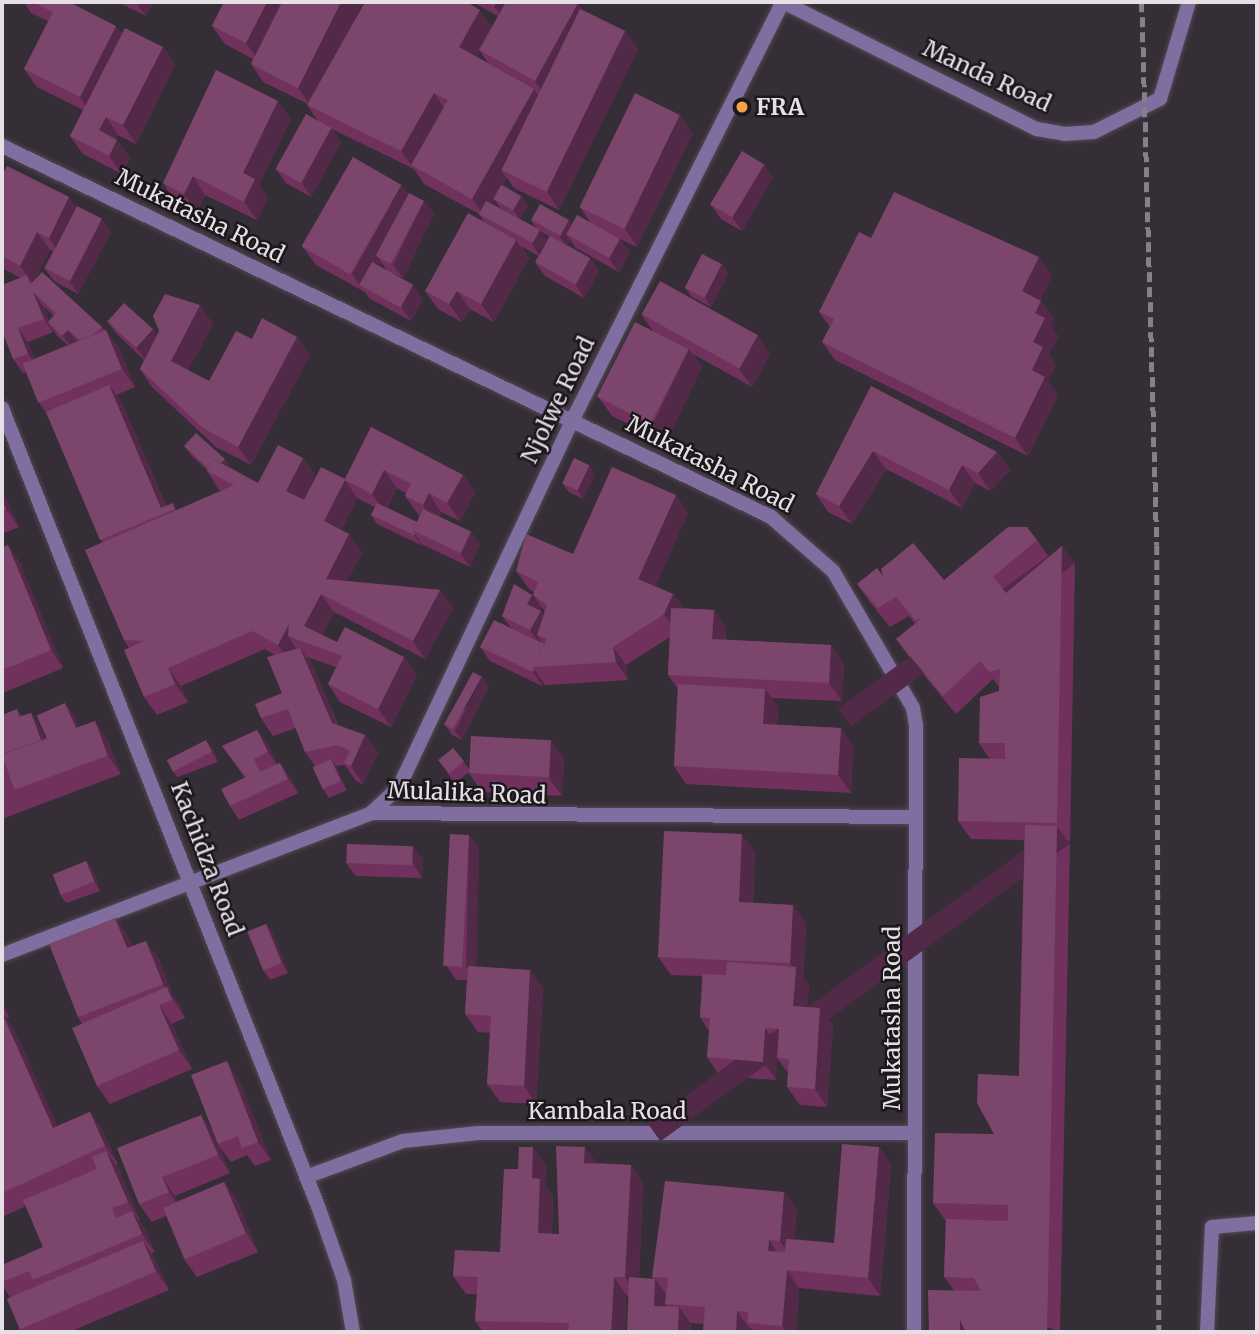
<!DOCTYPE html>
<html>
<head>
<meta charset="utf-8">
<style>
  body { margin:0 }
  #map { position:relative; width:1259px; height:1334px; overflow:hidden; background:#352e37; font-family:Merriweather,serif }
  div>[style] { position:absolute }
  .roads { filter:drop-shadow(0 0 2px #514a53) drop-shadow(0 0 2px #514a53) }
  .minor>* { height:14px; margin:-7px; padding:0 7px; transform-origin:7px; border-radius:7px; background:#7f6e9f }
  .rail>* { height:4.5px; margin-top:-2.25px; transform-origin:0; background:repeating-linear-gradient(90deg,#878088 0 10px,transparent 0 15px) }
  .wall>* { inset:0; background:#70325d }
  .shaded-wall>* { inset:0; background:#532948; transform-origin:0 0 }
  .building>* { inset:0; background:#7c456c; transform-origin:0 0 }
  .dots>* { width:19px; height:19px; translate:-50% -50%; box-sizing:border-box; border:4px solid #1b171b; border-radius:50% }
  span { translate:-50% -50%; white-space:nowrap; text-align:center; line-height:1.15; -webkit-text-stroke:5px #1b171b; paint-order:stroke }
  .street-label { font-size:23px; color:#e5e0e6 }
  .poi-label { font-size:23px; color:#e5e0e6; font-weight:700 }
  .left { translate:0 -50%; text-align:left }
  .frame { position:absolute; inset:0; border:4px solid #e5e0e6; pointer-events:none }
</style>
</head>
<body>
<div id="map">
  <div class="roads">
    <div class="minor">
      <div style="left:783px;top:2px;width:284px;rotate:26.6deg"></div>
      <div style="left:1037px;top:129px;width:27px;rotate:10deg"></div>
      <div style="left:1064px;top:134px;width:30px;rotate:-4deg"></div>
      <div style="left:1094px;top:132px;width:74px;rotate:-26.6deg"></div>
      <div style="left:1160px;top:99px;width:101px;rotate:-73.4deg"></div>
      <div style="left:2px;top:146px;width:854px;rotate:25.75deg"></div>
      <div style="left:771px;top:517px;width:82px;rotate:41.1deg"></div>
      <div style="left:833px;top:571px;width:159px;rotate:59.7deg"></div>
      <div style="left:913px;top:708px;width:17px;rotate:80deg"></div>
      <div style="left:916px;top:725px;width:607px;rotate:90.19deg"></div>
      <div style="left:2px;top:408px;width:858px;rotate:68.4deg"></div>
      <div style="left:318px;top:1206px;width:78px;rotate:70.6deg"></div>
      <div style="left:344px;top:1280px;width:53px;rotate:80.2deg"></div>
      <div style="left:371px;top:813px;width:38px;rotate:-43deg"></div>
      <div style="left:399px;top:787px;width:405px;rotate:-64.7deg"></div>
      <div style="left:572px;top:421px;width:469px;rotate:-63.3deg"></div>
      <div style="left:2px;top:955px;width:395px;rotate:-21deg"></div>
      <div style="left:371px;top:813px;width:545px;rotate:0.42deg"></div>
      <div style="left:306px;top:1177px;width:103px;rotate:-20.4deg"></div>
      <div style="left:403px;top:1141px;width:76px;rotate:-6deg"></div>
      <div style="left:479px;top:1133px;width:435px"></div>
      <div style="left:1207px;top:1332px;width:105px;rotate:-87.3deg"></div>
      <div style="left:1212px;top:1227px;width:45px;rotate:-5.1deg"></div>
    </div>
  </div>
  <div class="rail">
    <div style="left:1142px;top:2px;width:543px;rotate:88.42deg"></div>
    <div style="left:1157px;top:545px;width:787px;rotate:89.85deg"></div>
  </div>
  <div class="wall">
    <div style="clip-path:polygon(24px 2px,70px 2px,122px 33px,163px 47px,175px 65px,136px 144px,118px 135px,116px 139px,130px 158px,122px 174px,83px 154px,70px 136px,83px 110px,37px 87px,24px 69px,48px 21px,31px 13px)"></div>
    <div style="clip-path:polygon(118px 2px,153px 2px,146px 16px)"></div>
    <div style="clip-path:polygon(evenodd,224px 2px,363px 2px,342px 44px,492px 27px,498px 16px,472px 2px,575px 2px,583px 10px,625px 31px,638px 49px,559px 210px,514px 188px,507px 178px,503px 185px,521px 196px,528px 205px,520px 219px,500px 208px,495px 200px,492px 204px,537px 229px,531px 220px,569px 220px,572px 224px,590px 222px,580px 207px,693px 133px,637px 247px,618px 238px,630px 252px,619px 272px,576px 248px,570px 240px,567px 245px,590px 258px,599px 271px,584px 298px,545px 276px,535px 262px,538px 256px,521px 246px,529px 258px,494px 322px,470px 309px,462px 322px,438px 309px,425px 291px,484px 222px,479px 214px,424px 184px,414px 169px,332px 129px,341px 142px,311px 197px,286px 183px,276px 169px,318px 121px,307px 105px,308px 104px,263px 82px,251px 64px,253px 59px,225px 44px,212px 26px,224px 2px,480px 51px,488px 63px,477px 57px,480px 51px,224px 2px,540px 231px,549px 236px,547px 241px,540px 231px)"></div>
    <div style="clip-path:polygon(291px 119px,259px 185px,268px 197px,257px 220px,205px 195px,197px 212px,175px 202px,163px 183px)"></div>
    <div style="clip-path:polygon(evenodd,2px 169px,4px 172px,76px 207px,111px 232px,78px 294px,54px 281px,44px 268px,53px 251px,50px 250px,34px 281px,102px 327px,119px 348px,135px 387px,116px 395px,122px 403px,166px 506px,178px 510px,222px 491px,219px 490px,207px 471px,207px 470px,191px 455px,184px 446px,231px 468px,258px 483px,303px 458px,316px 477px,304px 500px,345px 479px,371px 427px,463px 475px,475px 493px,460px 521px,441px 512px,439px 516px,480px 544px,470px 567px,423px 545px,421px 543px,421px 545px,377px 524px,371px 515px,375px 507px,357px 498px,341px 530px,362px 552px,347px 581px,440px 590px,453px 608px,425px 659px,334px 612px,322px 635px,337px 642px,404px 657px,417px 675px,391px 727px,340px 702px,328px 684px,336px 667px,307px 657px,313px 666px,338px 725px,365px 735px,378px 753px,363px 784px,356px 781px,345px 765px,336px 766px,347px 790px,329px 798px,323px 789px,315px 766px,305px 752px,296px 728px,273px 736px,261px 718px,282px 693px,275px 655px,265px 649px,181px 686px,188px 702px,157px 715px,144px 697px,129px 648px,124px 640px,102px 542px,47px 414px,39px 402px,26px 372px,23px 373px,13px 359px,21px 278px,2px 268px,2px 169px,43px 306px,54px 316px,49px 321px,43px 306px,2px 169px,51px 326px,57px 336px,68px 345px,34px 359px,28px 342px,53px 332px,51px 326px,2px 169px,397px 488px,406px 493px,405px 496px,418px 514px,420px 516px,417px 522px,387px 508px,397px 488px)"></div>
    <div style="clip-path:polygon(773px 178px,742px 231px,721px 219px,711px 205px)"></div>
    <div style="clip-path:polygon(409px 194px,424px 201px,434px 214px,403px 278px,387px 271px,382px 263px,379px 267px,423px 299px,411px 321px,369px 298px,365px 292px,316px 265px,303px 247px)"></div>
    <div style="clip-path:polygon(871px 238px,1039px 257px,1052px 275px,1040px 300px,1054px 319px,1051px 326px,1058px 336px,1049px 354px,1056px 365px,1048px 381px,1058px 395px,1028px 456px,835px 360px,822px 342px,830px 327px,819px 312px)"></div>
    <div style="clip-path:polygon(722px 264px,728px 274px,711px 307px,692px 297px,685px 288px)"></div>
    <div style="clip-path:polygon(200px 305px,213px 324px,188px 370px,209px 381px,252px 339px,297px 337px,310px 355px,251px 465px,216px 447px,152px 387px,140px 369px,144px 360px,117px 334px,107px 321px,153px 329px,157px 335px)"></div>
    <div style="clip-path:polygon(641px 314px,770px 354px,752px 387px,693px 354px,702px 367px,666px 442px,612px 416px,599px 398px,653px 331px)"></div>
    <div style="clip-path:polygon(871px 386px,997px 452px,1010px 470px,990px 491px,975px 483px,962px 508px,886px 469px,852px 524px,828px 512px,816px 494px)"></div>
    <div style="clip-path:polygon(595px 474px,583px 499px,569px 492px,562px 483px)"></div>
    <div style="clip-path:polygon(2px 489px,19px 527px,2px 534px)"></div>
    <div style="clip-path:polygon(676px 495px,688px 513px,655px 586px,673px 594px,683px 608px,714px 610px,726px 628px,726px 640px,831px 645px,844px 664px,842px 701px,771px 698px,778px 707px,777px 725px,841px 728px,853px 747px,851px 793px,686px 784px,674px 766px,678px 689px,668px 675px,670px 637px,626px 665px,628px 680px,545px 685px,544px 683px,542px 686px,490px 661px,480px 647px,511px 628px,502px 616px,532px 595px,542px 608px,540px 611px,544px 615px,545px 612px,533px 595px,534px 592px,529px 589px,516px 571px,573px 554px)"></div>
    <div style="clip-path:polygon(1037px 540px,1049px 557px,1062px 546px,1075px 564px,1070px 841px,1068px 841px,1070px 844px,1060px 1332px,954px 1290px,944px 1277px,946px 1221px,933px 1203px,994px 1134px,1019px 1076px,1024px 840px,971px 839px,958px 821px,990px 759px,979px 743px,999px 691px,999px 687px,993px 679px,956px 714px,909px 657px,896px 639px,915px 624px,909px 616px,890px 627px,870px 602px,857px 584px,944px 580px)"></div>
    <div style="clip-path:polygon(8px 545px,20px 563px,63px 668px,3px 693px,2px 691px,2px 547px)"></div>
    <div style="clip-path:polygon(489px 686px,462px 740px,452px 735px,446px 726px)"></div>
    <div style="clip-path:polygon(17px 709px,21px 716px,31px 713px,40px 727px,45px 739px,72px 712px,78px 727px,95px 721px,107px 739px,121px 774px,2px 819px,2px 756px,3px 755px,2px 752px)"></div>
    <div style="clip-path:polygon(257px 730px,267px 744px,277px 764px,280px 763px,290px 777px,298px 793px,239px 820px,230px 806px,245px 778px,222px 746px)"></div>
    <div style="clip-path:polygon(551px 740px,564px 759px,562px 796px,482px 792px,469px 773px,469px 772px,455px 783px,438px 760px,453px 748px,469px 769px)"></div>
    <div style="clip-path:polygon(213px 749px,218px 762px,177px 777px,171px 768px)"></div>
    <div style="clip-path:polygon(469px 835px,479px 848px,476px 967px,530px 970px,543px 988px,536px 1104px,500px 1102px,487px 1084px,490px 1033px,478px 1032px,465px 1014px,467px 980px,456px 980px,447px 966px)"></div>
    <div style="clip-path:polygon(755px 852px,753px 903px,793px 905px,806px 923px,803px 978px,809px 985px,807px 1007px,820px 1008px,833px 1026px,827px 1107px,800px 1105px,787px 1087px,788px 1073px,777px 1058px,776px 1080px,720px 1076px,707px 1057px,709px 1031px,700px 1017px,702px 976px,671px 975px,658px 957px)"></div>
    <div style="clip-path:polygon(423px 859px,422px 878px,356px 876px,346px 863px)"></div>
    <div style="clip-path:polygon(86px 861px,93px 870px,100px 891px,66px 903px,59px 893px)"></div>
    <div style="clip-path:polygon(115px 918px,128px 936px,132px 946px,159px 959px,173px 996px,180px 1005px,185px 1018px,172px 1024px,192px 1069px,110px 1104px,97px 1086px,82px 1024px,78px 1017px)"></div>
    <div style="clip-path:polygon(266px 924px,273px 934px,288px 973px,270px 980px,264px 971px)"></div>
    <div style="clip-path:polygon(2px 999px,9px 1017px,6px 1018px,15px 1031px,57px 1126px,90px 1112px,102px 1130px,118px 1164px,116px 1165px,119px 1169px,140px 1220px,139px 1221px,145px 1229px,155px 1252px,151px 1253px,155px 1259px,169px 1290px,69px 1332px,22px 1332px,20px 1330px,11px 1298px,2px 1285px,2px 1265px,43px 1247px,26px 1206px,2px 1217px)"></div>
    <div style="clip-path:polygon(239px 1080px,271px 1160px,255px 1166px,247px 1155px,231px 1162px,219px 1146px,230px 1173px,175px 1196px,178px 1201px,224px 1182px,237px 1200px,258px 1252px,197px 1277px,184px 1259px,166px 1216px,152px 1222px,139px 1204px,201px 1115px,213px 1132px)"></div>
    <div style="clip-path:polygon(879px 1147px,891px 1165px,880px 1296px,799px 1288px,796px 1332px,754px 1332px,752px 1329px,750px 1329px,750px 1332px,703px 1332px,704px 1324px,690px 1323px,692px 1325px,626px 1295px,625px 1332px,483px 1332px,475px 1321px,477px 1294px,466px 1294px,453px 1276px,500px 1252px,518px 1169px,546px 1166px,545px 1186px,553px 1197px,552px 1234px,559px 1234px,597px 1163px,631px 1165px,643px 1183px,639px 1278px,654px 1279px,652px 1277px,784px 1192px,797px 1210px,794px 1239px,834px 1243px)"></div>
  </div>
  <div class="shaded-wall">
    <div style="clip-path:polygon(135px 2px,153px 2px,146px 16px)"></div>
    <div style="clip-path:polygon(267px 2px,288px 2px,259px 61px,246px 43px)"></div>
    <div style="clip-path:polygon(341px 2px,363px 2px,311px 106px,298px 88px)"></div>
    <div style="clip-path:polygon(497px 2px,514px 2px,504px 20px,494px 6px)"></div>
    <div style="clip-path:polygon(578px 3px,591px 22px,547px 99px,535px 81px)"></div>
    <div style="clip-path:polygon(480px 10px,493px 28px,472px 65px,459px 47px)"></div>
    <div style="clip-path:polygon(116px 26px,129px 44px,93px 115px,80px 97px)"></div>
    <div style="clip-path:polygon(625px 31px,638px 49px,559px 210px,547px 192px)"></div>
    <div style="clip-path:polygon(163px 47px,175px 65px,136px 144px,123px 125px)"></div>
    <div style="clip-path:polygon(534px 89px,547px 107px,501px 170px,507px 178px,485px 217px,472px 199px)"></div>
    <div style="clip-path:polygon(434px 93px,446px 111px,412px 166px,401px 151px)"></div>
    <div style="clip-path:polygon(278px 101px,291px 119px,259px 185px,268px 197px,257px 220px,244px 202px,243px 173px)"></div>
    <div style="clip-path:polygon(680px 115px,693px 133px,637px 247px,625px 229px)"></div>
    <div style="clip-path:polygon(106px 117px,118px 135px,111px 149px,99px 130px)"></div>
    <div style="clip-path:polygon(331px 128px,341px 142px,311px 197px,302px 183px)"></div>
    <div style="clip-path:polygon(117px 140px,130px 158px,122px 174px,109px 156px)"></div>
    <div style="clip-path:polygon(764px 164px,773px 178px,742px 231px,732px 217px)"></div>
    <div style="clip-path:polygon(193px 176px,205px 195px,197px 212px,184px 194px)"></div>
    <div style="clip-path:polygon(402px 185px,415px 203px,378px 257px,382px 263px,367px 288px,359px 284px,365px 293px,352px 274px)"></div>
    <div style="clip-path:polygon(521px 196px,528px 205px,520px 219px,513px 210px)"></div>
    <div style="clip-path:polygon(69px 197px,82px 215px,62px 256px,49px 238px)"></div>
    <div style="clip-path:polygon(424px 201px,434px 214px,403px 278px,393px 265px)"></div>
    <div style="clip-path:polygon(102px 219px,111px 232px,78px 294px,69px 281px)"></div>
    <div style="clip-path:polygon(569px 220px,576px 230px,566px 234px,570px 240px,566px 246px,560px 237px)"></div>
    <div style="clip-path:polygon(540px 230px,549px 244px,541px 258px,532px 244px)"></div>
    <div style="clip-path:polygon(37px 232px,50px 250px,33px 284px,20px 266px)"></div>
    <div style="clip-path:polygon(620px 239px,630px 252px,619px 272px,609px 259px)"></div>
    <div style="clip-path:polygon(516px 240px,529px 258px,494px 322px,481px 304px)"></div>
    <div style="clip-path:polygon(1039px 257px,1052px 275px,1035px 309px,1022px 291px)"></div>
    <div style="clip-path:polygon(590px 258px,599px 271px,584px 298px,575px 284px)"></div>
    <div style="clip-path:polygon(722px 264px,728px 274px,711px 307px,705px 298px)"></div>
    <div style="clip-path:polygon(413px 285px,423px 299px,411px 321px,401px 307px)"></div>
    <div style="clip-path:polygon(457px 291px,470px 309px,462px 322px,449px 304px)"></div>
    <div style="clip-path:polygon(33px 292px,43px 306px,50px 324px,48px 322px,53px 332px,44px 319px)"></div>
    <div style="clip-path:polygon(1041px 301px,1054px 319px,1051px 326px,1058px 336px,1049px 354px,1056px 365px,1048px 381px,1058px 395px,1028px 456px,1015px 438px,1032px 370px,1035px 313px)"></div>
    <div style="clip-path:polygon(200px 305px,213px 324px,183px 379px,171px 361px)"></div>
    <div style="clip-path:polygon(18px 328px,28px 342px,38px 367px,28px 354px)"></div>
    <div style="clip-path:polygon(153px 329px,162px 343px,146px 361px,136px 347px)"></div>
    <div style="left:68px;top:330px;width:16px;height:8px;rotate:52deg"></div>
    <div style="clip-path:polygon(106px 330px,119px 348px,135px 387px,122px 369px)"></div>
    <div style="clip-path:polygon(758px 336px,770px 354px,752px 387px,739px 369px)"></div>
    <div style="clip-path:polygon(297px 337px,310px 355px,251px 465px,238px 447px)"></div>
    <div style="clip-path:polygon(689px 349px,702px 367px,666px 442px,653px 424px)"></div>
    <div style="clip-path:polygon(109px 385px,122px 403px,168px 512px,161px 508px)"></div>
    <div style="clip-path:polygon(873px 451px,886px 469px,852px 524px,839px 506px)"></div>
    <div style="clip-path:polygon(997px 452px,1010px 470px,990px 491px,978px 473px)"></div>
    <div style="clip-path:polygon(303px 458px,316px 477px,299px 509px,286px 491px)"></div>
    <div style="clip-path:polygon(225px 459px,231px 468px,212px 472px)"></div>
    <div style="clip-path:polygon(589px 465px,595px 474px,583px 499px,577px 490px)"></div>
    <div style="clip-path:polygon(962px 465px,975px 483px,962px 508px,949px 490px)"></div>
    <div style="clip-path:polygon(384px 470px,397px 488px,384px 512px,372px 494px)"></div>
    <div style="clip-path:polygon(463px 475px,475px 493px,460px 521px,447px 503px)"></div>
    <div style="clip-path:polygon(345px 480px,357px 498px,336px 539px,324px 521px)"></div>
    <div style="clip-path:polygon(2px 489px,19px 527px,6px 509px,2px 500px)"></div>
    <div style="clip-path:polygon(429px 493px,441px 512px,435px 524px,423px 505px)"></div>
    <div style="clip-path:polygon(676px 495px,688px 513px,651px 597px,638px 579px)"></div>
    <div style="clip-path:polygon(471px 531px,480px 544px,470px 567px,460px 553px)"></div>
    <div style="clip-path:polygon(349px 534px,362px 552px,339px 598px,326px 579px)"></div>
    <div style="clip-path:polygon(415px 534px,421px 543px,421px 545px,414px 535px)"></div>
    <div style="clip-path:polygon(8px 545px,20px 563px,63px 668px,51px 650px)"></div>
    <div style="left:1062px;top:546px;width:22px;height:277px;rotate:54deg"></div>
    <div style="clip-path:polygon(440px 590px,453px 608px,425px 659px,413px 641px)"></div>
    <div style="clip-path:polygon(321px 594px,334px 612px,317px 644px,304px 626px)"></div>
    <div style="clip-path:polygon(673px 594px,685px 612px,677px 632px,664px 614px)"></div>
    <div style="clip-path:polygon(532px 595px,542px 608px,537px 617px,527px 604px)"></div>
    <div style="clip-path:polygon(714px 610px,726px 628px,725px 657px,712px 639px)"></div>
    <div style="clip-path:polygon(541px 611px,550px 625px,537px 635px,541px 641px,540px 644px,530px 630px)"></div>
    <div style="clip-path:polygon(289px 624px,288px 636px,297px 650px,291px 663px,278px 645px)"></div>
    <div style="clip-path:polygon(831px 645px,844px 664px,842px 701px,829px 683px)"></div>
    <div style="clip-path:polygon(613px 647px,626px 665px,628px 680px,616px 662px)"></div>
    <div style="clip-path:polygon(300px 648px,313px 666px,344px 742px,332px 723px)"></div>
    <div style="clip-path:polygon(404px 657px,417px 675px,391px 727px,378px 709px)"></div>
    <div style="clip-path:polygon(168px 668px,181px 686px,188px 702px,175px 684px)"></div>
    <div style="clip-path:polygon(534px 669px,544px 683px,542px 686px,533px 672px)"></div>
    <div style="clip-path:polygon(482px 677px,489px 686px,462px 740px,455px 731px)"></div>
    <div style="clip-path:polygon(765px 689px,778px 707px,776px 742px,763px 724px)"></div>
    <div style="clip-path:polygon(65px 703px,72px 712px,83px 739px,76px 730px)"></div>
    <div style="clip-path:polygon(31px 713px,40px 727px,50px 754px,41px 740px)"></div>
    <div style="clip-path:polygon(95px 721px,107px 739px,121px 774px,108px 756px)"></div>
    <div style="clip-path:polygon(841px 728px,853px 747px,851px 793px,838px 775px)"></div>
    <div style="clip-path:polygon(257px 730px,267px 744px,277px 766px,268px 752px)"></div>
    <div style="clip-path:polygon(365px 735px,378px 753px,363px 784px,351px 766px)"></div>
    <div style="clip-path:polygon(206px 740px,213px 749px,218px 762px,212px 752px)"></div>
    <div style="clip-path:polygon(551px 740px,564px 759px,562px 796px,549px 778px)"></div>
    <div style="clip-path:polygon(331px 759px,338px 769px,347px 790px,341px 781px)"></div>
    <div style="clip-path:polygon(280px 763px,290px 777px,298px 793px,288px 779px)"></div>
    <div style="left:1057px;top:826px;width:22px;height:506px;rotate:54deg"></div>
    <div style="clip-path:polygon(742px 834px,755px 852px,752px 920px,739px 902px)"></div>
    <div style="clip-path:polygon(469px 835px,479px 848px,476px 980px,466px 967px)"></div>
    <div style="clip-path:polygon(413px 846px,423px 859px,422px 878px,413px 864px)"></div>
    <div style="clip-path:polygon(86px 861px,93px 870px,100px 891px,94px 881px)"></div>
    <div style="clip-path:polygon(793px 905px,806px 923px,803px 978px,809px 985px,806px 1024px,793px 1006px,796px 970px,790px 963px)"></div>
    <div style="clip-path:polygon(115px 918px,128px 936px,140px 967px,127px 948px)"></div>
    <div style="clip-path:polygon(266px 924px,273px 934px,288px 973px,282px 963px)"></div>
    <div style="clip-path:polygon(146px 941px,159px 959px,173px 996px,180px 1005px,185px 1018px,163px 984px)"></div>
    <div style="clip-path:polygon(530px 970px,543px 988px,536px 1104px,524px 1086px)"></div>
    <div style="clip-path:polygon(2px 999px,9px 1017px,2px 1006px)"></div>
    <div style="clip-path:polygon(159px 1005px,172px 1024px,192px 1069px,179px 1050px)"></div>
    <div style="clip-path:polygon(820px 1008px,833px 1026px,827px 1107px,815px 1089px)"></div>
    <div style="clip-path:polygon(2px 1013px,15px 1031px,66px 1146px,53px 1128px)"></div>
    <div style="clip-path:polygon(765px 1028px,778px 1046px,776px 1080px,763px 1062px)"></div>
    <div style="clip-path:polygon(227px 1061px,239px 1080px,271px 1160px,258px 1142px)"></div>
    <div style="clip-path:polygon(90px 1112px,102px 1130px,118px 1164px,105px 1146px)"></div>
    <div style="clip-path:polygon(201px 1115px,214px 1133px,230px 1173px,218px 1155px)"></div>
    <div style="clip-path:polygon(533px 1147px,546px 1166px,545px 1186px,553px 1197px,551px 1251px,538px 1233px,532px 1178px)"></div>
    <div style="clip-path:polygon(585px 1147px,598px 1165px,584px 1163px)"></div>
    <div style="clip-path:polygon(879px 1147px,891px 1165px,880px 1296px,868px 1278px)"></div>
    <div style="clip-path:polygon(106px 1151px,119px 1169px,140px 1220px,128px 1202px)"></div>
    <div style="clip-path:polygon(631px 1165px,643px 1183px,638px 1296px,625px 1277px)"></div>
    <div style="clip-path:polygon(162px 1177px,175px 1196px,181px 1210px,169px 1192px)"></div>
    <div style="clip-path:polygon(224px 1182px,237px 1200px,258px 1252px,246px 1233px)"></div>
    <div style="clip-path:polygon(784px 1192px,797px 1210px,793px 1260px,780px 1241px)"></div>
    <div style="clip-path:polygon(132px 1211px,145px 1229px,155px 1252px,142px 1234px)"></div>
    <div style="clip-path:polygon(769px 1240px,782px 1259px,768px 1251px)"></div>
    <div style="clip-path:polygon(143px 1241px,155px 1259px,169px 1290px,156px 1271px)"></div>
    <div style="clip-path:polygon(787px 1270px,799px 1288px,796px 1332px,786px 1332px,782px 1326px)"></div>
    <div style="clip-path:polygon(614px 1277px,626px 1295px,625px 1332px,611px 1332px)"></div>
    <div style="clip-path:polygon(655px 1279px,668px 1297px,665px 1304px,668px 1307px,654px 1306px)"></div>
    <div style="clip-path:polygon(679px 1307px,692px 1325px,691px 1332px,678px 1332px)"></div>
    <div style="clip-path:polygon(737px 1311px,750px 1329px,750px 1332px,736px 1332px)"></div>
    <div style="clip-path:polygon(960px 1320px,968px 1332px,960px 1332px)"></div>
  </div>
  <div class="building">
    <div style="clip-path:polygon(33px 2px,69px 2px,116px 26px,80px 97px,24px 69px,53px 12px)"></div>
    <div style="clip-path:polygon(224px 2px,267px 2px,246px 43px,212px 26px)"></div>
    <div style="clip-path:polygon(282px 2px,341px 2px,298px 88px,251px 64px)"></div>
    <div style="clip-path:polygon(365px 2px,467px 2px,480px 10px,459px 47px,534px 89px,472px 199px,411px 165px,448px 100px,434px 93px,401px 151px,307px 105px)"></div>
    <div style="clip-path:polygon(487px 2px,497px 2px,494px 6px)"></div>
    <div style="clip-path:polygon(506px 2px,575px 2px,578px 3px,535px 81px,479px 50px)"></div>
    <div style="left:580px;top:9px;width:50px;height:179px;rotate:26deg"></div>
    <div style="clip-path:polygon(125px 28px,163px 47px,123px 125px,106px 117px,99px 130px,117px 140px,109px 156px,70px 136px)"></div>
    <div style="clip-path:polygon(216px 70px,278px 101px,243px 173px,255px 179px,244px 202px,193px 176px,184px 194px,163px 183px)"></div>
    <div style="left:635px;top:93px;width:50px;height:127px;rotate:26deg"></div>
    <div style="left:306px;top:114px;width:29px;height:63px;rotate:29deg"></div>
    <div style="left:742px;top:151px;width:26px;height:62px;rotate:31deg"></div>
    <div style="left:353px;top:157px;width:56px;height:103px;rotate:30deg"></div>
    <div style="clip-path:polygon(7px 166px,69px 197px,49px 238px,37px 232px,20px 266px,2px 256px,2px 176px)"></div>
    <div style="left:501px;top:185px;width:23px;height:16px;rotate:29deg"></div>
    <div style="clip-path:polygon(894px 192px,1039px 257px,1022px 291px,1041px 301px,1035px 313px,1045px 318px,1033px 342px,1043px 347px,1032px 370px,1045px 377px,1015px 438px,822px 342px,834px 319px,819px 312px,859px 232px,871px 238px)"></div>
    <div style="left:409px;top:193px;width:17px;height:71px;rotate:28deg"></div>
    <div style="left:486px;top:201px;width:61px;height:15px;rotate:28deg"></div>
    <div style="left:540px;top:204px;width:33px;height:18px;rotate:29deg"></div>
    <div style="left:77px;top:206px;width:28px;height:70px;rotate:27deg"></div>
    <div style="clip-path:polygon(468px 213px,516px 240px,481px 304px,457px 291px,449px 304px,425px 291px)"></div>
    <div style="left:577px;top:215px;width:49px;height:22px;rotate:29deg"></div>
    <div style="left:550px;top:236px;width:46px;height:30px;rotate:29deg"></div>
    <div style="left:702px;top:254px;width:22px;height:38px;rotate:27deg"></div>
    <div style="left:372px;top:262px;width:47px;height:26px;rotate:29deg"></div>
    <div style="clip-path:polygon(42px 272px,102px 327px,94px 334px,80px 340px,68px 330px,62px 336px,48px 322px,56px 313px,33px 292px,44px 319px,18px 328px,28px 354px,13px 359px,2px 331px,2px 285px,27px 275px,30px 285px)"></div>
    <div style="left:660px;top:281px;width:112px;height:38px;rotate:29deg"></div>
    <div style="clip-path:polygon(165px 294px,200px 305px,171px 361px,209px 381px,236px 331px,252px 339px,262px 318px,297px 337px,238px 447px,203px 428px,140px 369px,159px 331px,153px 316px)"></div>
    <div style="left:124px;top:303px;width:39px;height:25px;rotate:42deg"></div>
    <div style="left:635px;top:322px;width:60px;height:84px;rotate:27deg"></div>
    <div style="left:106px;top:330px;width:42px;height:90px;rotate:68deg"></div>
    <div style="clip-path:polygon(109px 385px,161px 508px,173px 503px,175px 509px,100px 540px,46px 412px)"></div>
    <div style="clip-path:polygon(871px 386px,997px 452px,978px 473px,962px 465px,949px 490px,873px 451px,839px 506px,816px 494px)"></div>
    <div style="clip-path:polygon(371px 427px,463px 475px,447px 503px,429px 493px,423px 505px,405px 496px,411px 484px,384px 470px,372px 494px,345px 480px,324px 521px,349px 534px,326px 579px,440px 590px,413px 641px,321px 594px,304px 626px,337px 642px,345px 627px,404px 657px,378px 709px,328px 684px,342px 656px,288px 636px,289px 624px,278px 645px,252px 631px,168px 668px,175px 684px,144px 697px,124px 650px,144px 641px,124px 640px,85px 550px,234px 485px,207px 471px,213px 459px,258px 483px,278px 445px,303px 458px,286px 491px,304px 500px,321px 467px,345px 479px)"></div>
    <div style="clip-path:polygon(196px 433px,225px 459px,221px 463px,213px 459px,208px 468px,184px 446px)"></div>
    <div style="left:574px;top:458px;width:17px;height:28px;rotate:25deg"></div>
    <div style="clip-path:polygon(612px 467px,676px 495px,638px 579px,673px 594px,664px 614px,613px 647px,616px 662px,533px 667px,547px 639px,537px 635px,547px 605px,533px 595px,538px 582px,516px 571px,526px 534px,573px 554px)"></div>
    <div style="clip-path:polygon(2px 500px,6px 509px,2px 511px)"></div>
    <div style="clip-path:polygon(377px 503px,417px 522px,413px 531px,415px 534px,414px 535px,371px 515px)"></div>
    <div style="left:423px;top:509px;width:53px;height:24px;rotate:25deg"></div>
    <div style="clip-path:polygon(1008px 527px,1027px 527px,1037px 540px,993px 577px,1006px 593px,1062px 546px,1057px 823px,958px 821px,959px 758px,1005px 759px,1005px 743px,979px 743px,980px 697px,999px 691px,1000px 669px,989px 672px,980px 661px,943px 696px,896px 639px,922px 618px,915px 620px,896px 597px,878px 608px,857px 584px,877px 568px,883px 576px,881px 569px,913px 543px,944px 580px)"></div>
    <div style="clip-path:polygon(8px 545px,51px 650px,2px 670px,2px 547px)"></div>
    <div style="clip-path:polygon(514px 584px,532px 595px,527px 604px,541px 611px,530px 630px,502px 616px)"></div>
    <div style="clip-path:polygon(671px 608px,714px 610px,712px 639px,831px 645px,829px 683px,668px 675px)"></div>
    <div style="clip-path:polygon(494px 620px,544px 644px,533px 667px,534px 669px,533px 672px,480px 647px)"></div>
    <div style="clip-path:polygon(300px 648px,332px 723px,365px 735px,351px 766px,344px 763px,350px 751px,338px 745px,305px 752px,288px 709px,261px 718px,255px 704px,282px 693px,267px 657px)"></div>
    <div style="left:473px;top:672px;width:10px;height:60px;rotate:29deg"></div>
    <div style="clip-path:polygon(678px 684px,765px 689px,763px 724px,841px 728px,838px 775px,674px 766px)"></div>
    <div style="left:65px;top:703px;width:27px;height:31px;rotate:66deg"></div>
    <div style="clip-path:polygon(17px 709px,19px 717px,31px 713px,41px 740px,2px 754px,2px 715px)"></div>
    <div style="left:95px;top:721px;width:37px;height:99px;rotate:70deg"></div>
    <div style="clip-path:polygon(257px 730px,268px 752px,254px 759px,260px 772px,280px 763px,288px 779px,230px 806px,221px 789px,246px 777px,222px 746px)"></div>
    <div style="left:471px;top:736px;width:80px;height:37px;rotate:3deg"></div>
    <div style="left:206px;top:740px;width:13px;height:44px;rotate:63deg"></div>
    <div style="left:453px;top:748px;width:17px;height:19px;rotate:50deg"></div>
    <div style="left:331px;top:759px;width:24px;height:20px;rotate:66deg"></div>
    <div style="clip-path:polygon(1025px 825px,1057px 826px,1047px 1332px,966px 1332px,960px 1320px,960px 1332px,929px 1332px,928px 1290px,981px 1291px,974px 1278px,944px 1277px,946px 1219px,1008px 1221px,1008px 1205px,933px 1203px,935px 1133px,994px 1134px,977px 1103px,978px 1074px,1019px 1076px)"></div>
    <div style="clip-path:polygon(664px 831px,742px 834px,739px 902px,793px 905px,790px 963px,658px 957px)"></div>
    <div style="left:450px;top:834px;width:19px;height:132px;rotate:3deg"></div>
    <div style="left:347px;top:844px;width:66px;height:19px;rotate:2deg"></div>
    <div style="left:86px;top:861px;width:22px;height:36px;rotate:68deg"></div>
    <div style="clip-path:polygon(115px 918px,127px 948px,146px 941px,163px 984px,78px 1017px,49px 944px)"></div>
    <div style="left:266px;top:924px;width:42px;height:20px;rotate:68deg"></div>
    <div style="clip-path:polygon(727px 962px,796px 967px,793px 1006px,820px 1008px,815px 1089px,787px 1087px,789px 1059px,777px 1058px,779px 1029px,765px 1028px,763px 1062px,707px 1057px,710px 1018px,700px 1017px,703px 974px,726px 975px)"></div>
    <div style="clip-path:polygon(468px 966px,530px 970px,524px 1086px,487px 1084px,491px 1016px,465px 1014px)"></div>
    <div style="clip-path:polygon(167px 987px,172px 1000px,159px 1005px,179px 1050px,97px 1086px,72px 1028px)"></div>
    <div style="clip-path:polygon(2px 1013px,53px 1128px,90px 1112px,105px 1146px,2px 1193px)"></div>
    <div style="clip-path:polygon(227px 1061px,258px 1142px,242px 1148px,238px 1136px,218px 1144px,191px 1075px)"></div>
    <div style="clip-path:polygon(201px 1115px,218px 1155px,162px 1177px,169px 1192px,139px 1204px,117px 1148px)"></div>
    <div style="clip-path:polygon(842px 1144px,879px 1147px,868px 1278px,787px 1270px,782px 1326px,748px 1323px,748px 1312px,737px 1311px,736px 1332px,703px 1332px,705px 1307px,665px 1304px,668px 1278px,652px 1277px,665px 1181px,784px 1192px,780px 1241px,769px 1240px,768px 1251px,785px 1252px,786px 1239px,834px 1243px)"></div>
    <div style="clip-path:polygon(556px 1146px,585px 1147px,584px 1163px,631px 1165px,625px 1277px,614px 1277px,611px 1332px,568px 1332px,569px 1323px,475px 1321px,478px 1277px,453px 1276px,455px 1250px,500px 1252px,504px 1169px,518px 1169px,519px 1147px,533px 1147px,532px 1178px,540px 1179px,538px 1233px,559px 1234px)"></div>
    <div style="clip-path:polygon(106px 1151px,128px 1202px,112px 1208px,116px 1218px,132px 1211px,142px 1234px,33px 1280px,29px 1271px,2px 1282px,2px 1265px,43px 1247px,23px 1200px,97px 1169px,92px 1157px)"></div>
    <div style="left:224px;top:1182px;width:56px;height:66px;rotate:67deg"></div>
    <div style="left:143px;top:1241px;width:33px;height:148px;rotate:67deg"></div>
    <div style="clip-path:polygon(629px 1277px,655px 1279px,654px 1306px,679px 1307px,678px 1332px,627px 1332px)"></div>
  </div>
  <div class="dots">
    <div style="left:742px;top:107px;background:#f6a247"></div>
  </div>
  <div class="street-label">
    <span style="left:987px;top:76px;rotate:25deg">Manda Road</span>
    <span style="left:200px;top:216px;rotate:26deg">Mukatasha Road</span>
    <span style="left:558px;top:400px;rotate:-64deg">Njolwe Road</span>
    <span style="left:710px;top:464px;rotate:27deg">Mukatasha Road</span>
    <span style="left:467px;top:793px;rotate:2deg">Mulalika Road</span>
    <span style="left:207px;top:859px;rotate:69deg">Kachidza Road</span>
    <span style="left:892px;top:1018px;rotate:-90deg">Mukatasha Road</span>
    <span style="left:607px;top:1111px">Kambala Road</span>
  </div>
  <div class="poi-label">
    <span class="left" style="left:756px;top:107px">FRA</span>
  </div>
  <div class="frame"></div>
</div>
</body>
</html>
